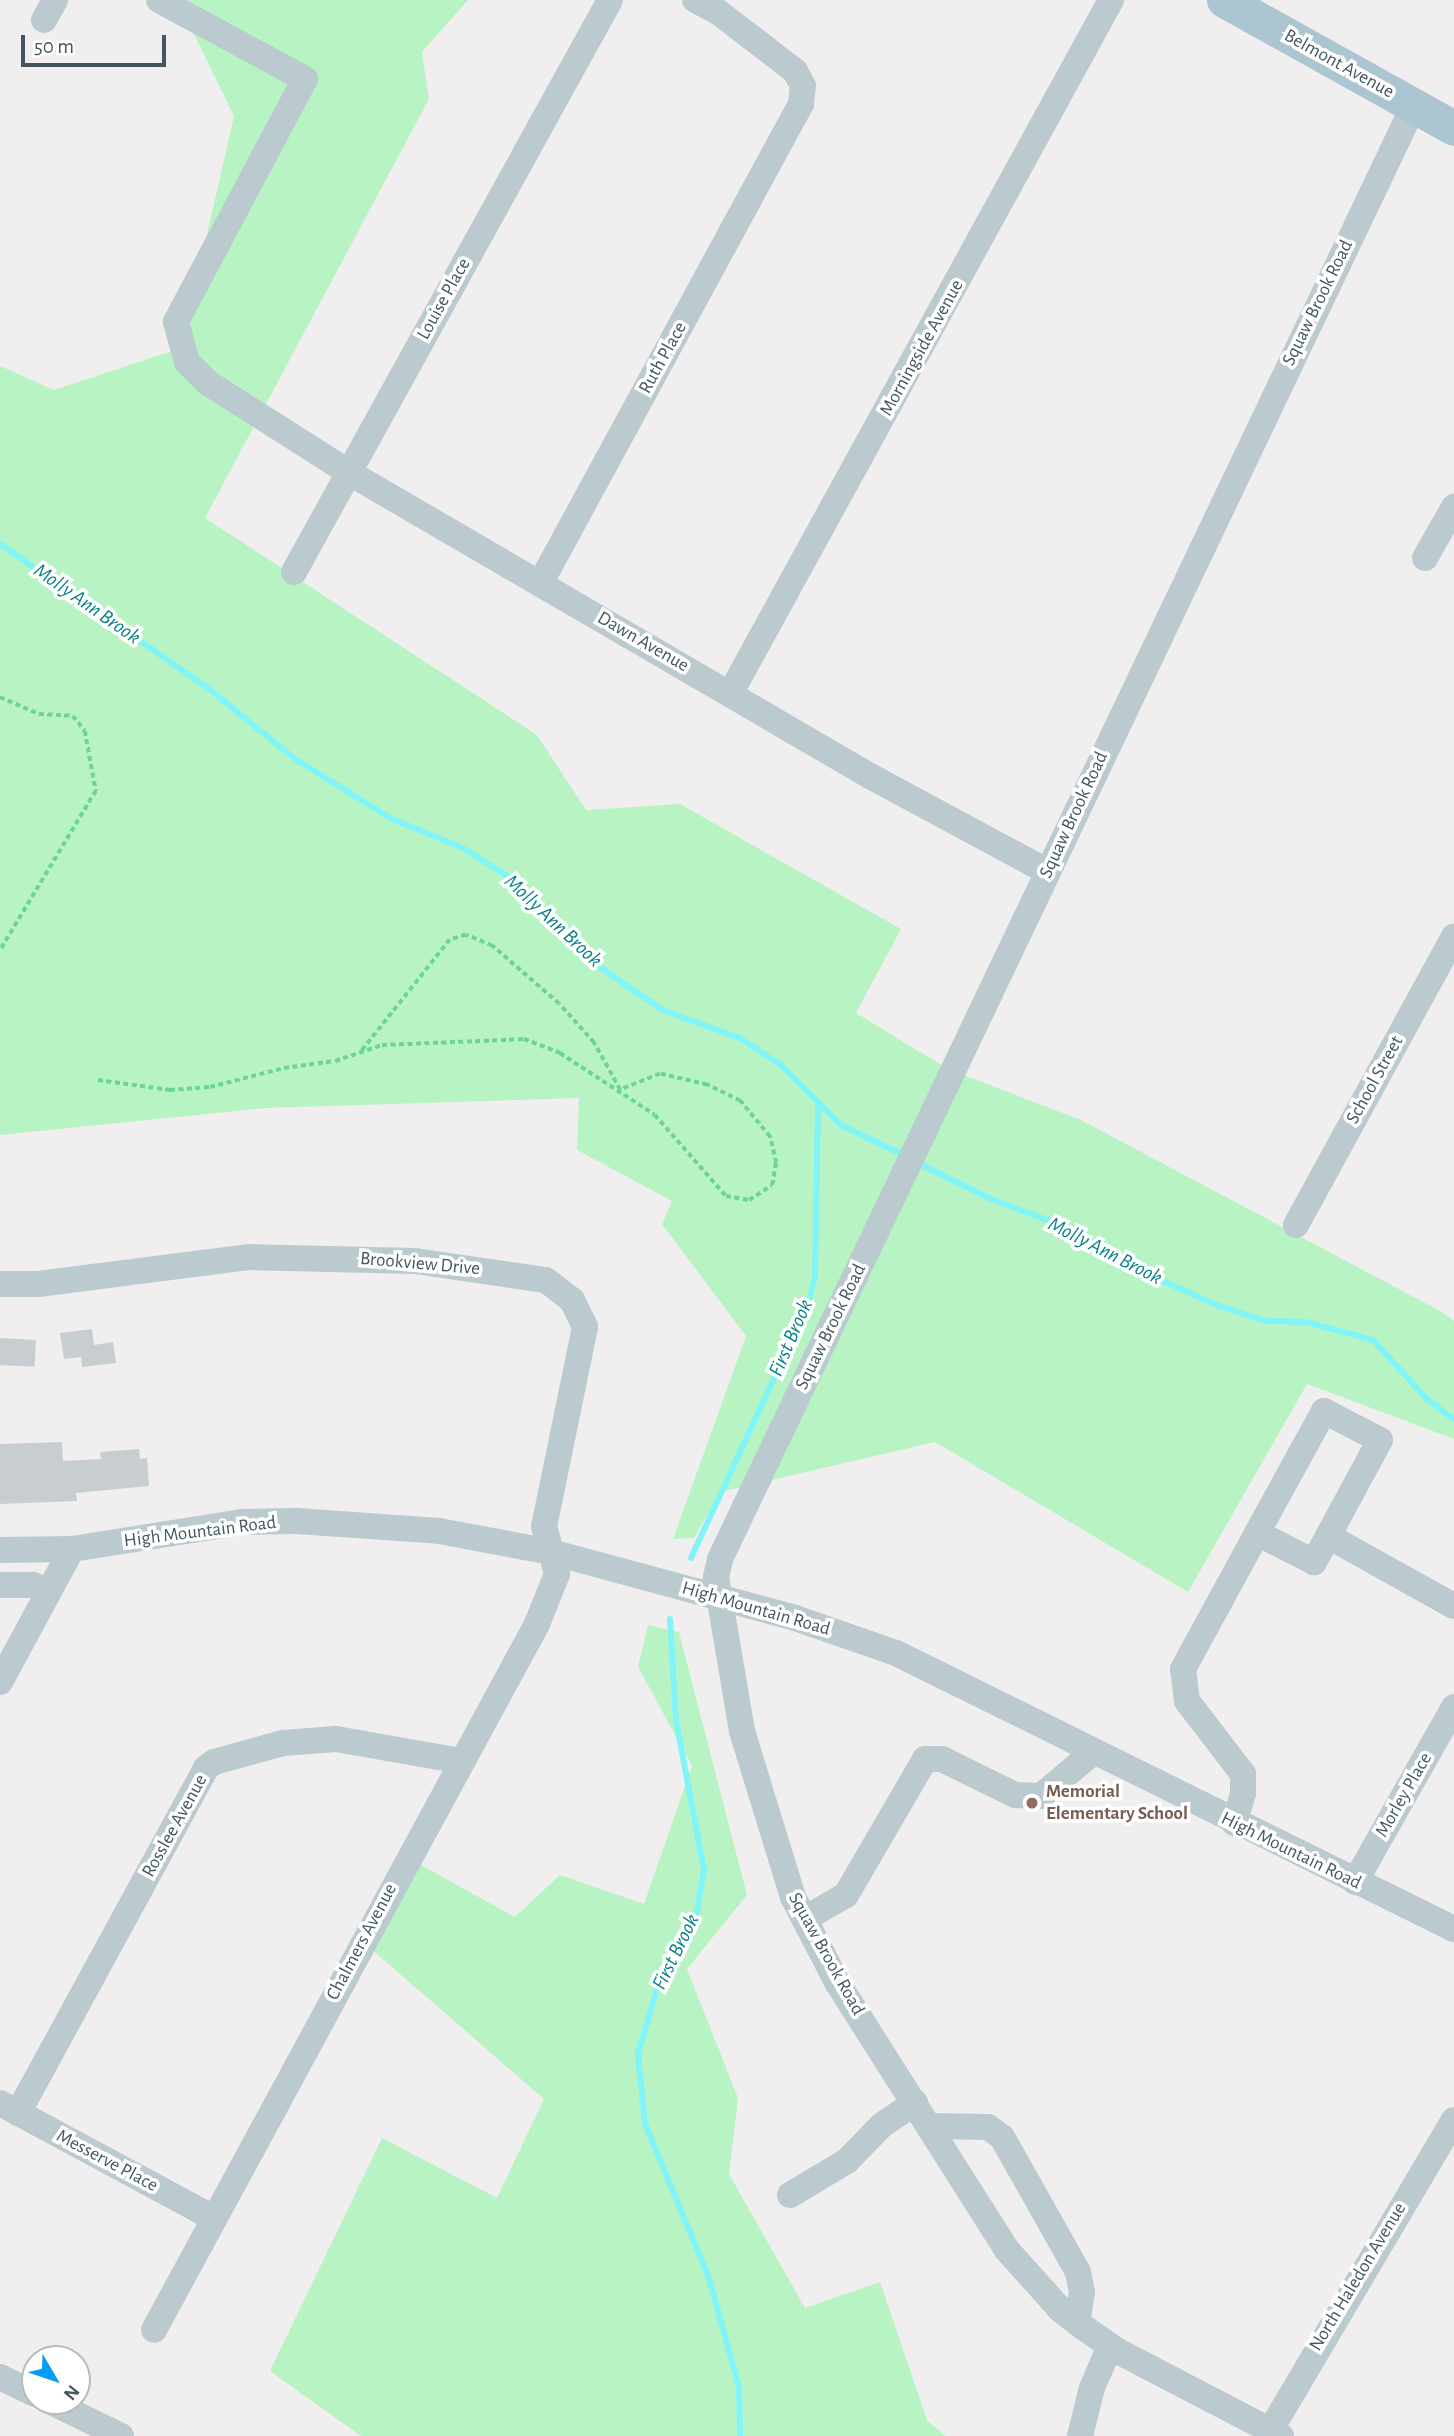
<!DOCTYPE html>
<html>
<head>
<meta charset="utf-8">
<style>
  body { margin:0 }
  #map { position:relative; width:1454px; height:2436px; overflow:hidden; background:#f1eeef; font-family:"Alegreya Sans",sans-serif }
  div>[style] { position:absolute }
  .green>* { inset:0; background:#b8f4c3 }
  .stream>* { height:6px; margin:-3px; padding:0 3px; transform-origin:3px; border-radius:3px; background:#80f4f6 }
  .building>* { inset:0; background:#c8cdd2; transform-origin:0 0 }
  .path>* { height:3.5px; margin-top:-1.75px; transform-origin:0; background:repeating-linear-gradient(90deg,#6cd68d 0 5px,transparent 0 8.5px) }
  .minor>* { height:26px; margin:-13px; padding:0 13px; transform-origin:13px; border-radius:13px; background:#bacacf }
  .major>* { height:35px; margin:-17.5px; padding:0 17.5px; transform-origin:17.5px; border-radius:17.5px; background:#abc5d1 }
  .dots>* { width:19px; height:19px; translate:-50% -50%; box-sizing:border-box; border:4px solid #fff; border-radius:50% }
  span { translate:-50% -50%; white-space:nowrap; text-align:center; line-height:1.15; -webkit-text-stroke:7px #fff; paint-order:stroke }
  .street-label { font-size:19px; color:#44575e }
  .education-label { font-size:19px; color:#785e54; font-weight:700 }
  .left { translate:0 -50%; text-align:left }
  .water-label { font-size:21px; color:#058284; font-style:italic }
  .north { position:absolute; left:21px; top:2345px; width:70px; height:70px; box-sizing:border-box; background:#fff; border:2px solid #b4bcbf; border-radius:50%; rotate:129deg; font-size:19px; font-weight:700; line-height:28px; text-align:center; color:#44575e }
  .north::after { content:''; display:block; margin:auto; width:24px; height:32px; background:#059df5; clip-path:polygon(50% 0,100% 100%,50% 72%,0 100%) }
  .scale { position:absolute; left:21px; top:35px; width:145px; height:32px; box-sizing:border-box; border:4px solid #44575e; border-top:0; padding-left:9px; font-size:21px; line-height:24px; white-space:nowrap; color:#44575e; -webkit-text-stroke:5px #fff; paint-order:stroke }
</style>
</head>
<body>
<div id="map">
  <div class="green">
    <div style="clip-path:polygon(177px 0,468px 0,422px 52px,429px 99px,205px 518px,537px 735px,586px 810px,680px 804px,901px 929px,856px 1013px,948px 1069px,1081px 1120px,1442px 1312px,1454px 1321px,1454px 1439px,1307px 1384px,1188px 1592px,935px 1442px,720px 1492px,694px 1538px,673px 1539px,746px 1336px,662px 1224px,672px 1201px,577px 1150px,579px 1098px,266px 1108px,0 1135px,0 366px,54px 390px,181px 348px,234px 116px)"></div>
    <div style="clip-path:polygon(648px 1625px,679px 1632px,747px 1895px,687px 1969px,738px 2098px,729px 2174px,805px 2308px,880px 2282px,927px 2420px,945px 2436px,361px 2436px,270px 2371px,382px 2138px,497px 2198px,544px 2099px,362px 1941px,412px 1860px,515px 1917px,560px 1875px,644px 1904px,692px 1766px,638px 1667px)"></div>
  </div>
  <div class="stream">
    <div style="left:0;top:544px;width:253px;rotate:34.7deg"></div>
    <div style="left:208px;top:688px;width:112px;rotate:39.2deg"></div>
    <div style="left:295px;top:759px;width:112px;rotate:31.8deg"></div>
    <div style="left:390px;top:818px;width:79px;rotate:22.3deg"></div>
    <div style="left:463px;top:848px;width:58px;rotate:32.3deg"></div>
    <div style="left:512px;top:879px;width:109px;rotate:46.5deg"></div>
    <div style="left:587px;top:958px;width:91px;rotate:34.7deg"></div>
    <div style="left:662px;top:1010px;width:83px;rotate:19.7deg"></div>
    <div style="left:740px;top:1038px;width:49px;rotate:33.4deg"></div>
    <div style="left:781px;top:1065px;width:85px;rotate:45deg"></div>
    <div style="left:841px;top:1125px;width:71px;rotate:25.8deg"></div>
    <div style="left:918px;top:1163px;width:81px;rotate:26.3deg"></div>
    <div style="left:991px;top:1199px;width:80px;rotate:20.5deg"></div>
    <div style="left:1066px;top:1227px;width:97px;rotate:29.7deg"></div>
    <div style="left:1150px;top:1275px;width:76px;rotate:24.2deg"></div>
    <div style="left:1219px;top:1306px;width:49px;rotate:17.7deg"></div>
    <div style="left:1266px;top:1321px;width:40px;rotate:1.4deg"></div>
    <div style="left:1306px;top:1322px;width:69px;rotate:15deg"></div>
    <div style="left:1373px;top:1340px;width:80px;rotate:47.5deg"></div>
    <div style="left:1427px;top:1399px;width:34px;rotate:37deg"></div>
    <div style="left:691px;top:1558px;width:277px;rotate:-65.2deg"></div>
    <div style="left:807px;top:1307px;width:31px;rotate:-75deg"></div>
    <div style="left:815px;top:1277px;width:176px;rotate:-89deg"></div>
    <div style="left:670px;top:1619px;width:101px;rotate:86.6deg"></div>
    <div style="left:676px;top:1720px;width:152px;rotate:79.4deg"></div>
    <div style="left:704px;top:1869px;width:50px;rotate:99.3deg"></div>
    <div style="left:696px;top:1918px;width:48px;rotate:114.4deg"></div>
    <div style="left:676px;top:1962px;width:33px;rotate:125deg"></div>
    <div style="left:657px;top:1989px;width:68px;rotate:106.3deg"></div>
    <div style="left:638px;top:2054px;width:70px;rotate:84.3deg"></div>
    <div style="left:645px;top:2124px;width:167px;rotate:67.4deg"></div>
    <div style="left:709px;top:2278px;width:113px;rotate:74.6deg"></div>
    <div style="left:739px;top:2387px;width:49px;rotate:88.8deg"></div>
  </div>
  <div class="building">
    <div style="clip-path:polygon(92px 1329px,94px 1345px,113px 1342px,116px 1363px,82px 1367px,81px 1357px,64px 1359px,60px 1333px)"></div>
    <div style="left:0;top:1338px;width:36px;height:27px;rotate:3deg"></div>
    <div style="clip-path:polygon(62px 1442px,63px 1461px,101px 1459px,100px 1452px,139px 1449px,140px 1459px,147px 1458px,149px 1486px,76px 1493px,77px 1501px,0 1504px,0 1444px)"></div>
  </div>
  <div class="path">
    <div style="left:0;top:697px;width:43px;rotate:23.6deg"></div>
    <div style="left:39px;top:714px;width:34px;rotate:3deg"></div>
    <div style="left:73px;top:716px;width:19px;rotate:51deg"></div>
    <div style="left:85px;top:731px;width:61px;rotate:79.6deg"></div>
    <div style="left:96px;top:791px;width:187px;rotate:121deg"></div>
    <div style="left:98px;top:1080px;width:73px;rotate:7.9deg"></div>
    <div style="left:170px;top:1090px;width:40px;rotate:-4.3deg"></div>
    <div style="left:210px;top:1087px;width:76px;rotate:-14.4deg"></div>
    <div style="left:284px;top:1068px;width:51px;rotate:-7.8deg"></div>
    <div style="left:335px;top:1061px;width:50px;rotate:-18.8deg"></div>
    <div style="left:382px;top:1045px;width:142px;rotate:-2.4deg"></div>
    <div style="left:524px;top:1039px;width:39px;rotate:21deg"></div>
    <div style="left:560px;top:1053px;width:113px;rotate:33.1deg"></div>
    <div style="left:655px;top:1115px;width:108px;rotate:48.8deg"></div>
    <div style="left:726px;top:1196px;width:23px;rotate:10deg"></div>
    <div style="left:749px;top:1200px;width:27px;rotate:-33deg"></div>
    <div style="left:772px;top:1185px;width:22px;rotate:-80deg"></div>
    <div style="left:776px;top:1163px;width:27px;rotate:-103deg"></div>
    <div style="left:770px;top:1137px;width:47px;rotate:-129.8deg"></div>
    <div style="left:740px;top:1101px;width:37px;rotate:-154deg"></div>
    <div style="left:707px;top:1085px;width:48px;rotate:-166.8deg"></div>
    <div style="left:660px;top:1074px;width:43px;rotate:158.2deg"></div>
    <div style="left:620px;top:1090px;width:54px;rotate:-119deg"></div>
    <div style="left:594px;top:1043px;width:52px;rotate:-131.9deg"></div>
    <div style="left:559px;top:1004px;width:89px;rotate:-139.1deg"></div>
    <div style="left:492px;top:946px;width:28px;rotate:-157deg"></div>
    <div style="left:466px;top:935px;width:17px;rotate:163deg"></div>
    <div style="left:450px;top:940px;width:143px;rotate:128.5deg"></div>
  </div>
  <div class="minor">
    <div style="left:159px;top:0;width:166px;rotate:28.4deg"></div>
    <div style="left:305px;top:79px;width:275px;rotate:118deg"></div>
    <div style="left:176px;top:322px;width:41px;rotate:74.6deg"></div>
    <div style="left:187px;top:362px;width:30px;rotate:45deg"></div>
    <div style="left:208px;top:383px;width:166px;rotate:32.4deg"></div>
    <div style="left:348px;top:472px;width:604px;rotate:30.22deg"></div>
    <div style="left:870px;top:776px;width:202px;rotate:28.3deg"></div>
    <div style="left:44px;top:20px;width:23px;rotate:-61deg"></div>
    <div style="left:1425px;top:558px;width:59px;rotate:-60.4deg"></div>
    <div style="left:294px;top:572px;width:653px;rotate:-61.08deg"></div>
    <div style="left:541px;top:582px;width:544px;rotate:-61.46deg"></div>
    <div style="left:801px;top:104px;width:18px;rotate:-84deg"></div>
    <div style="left:803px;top:86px;width:17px;rotate:-118deg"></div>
    <div style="left:795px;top:71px;width:97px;rotate:-142.5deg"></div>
    <div style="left:718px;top:12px;width:26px;rotate:-152deg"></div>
    <div style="left:730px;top:694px;width:792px;rotate:-61.23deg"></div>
    <div style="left:1296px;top:1225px;width:329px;rotate:-61.3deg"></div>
    <div style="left:0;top:1284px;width:38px"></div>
    <div style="left:38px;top:1284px;width:212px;rotate:-7.3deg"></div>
    <div style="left:248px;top:1257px;width:167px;rotate:1.4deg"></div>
    <div style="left:415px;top:1261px;width:132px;rotate:8.3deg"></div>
    <div style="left:546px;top:1280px;width:33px;rotate:38deg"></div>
    <div style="left:572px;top:1300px;width:30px;rotate:64deg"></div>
    <div style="left:585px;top:1327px;width:203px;rotate:101.6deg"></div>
    <div style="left:544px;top:1526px;width:50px;rotate:74.8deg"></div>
    <div style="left:557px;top:1574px;width:54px;rotate:111.8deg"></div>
    <div style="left:537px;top:1624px;width:803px;rotate:118.48deg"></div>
    <div style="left:1328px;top:1536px;width:144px;rotate:29.1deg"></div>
    <div style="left:0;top:1550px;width:72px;rotate:-0.8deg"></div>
    <div style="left:72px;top:1549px;width:172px;rotate:-9deg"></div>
    <div style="left:242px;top:1522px;width:55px;rotate:-1deg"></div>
    <div style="left:297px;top:1521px;width:142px;rotate:4deg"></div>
    <div style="left:439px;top:1531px;width:114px;rotate:10.6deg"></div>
    <div style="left:551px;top:1552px;width:253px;rotate:15.1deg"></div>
    <div style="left:795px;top:1618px;width:107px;rotate:19.1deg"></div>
    <div style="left:896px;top:1653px;width:623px;rotate:26.32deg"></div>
    <div style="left:3px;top:1585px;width:30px"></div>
    <div style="left:33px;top:1585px;width:17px;rotate:24deg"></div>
    <div style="left:0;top:1682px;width:151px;rotate:-61.6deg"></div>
    <div style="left:1234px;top:1823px;width:31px;rotate:-73deg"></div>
    <div style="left:1243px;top:1793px;width:19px;rotate:-90deg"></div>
    <div style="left:1243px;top:1774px;width:92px;rotate:-127.5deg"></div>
    <div style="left:1187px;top:1701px;width:32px;rotate:-97deg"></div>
    <div style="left:1183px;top:1669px;width:155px;rotate:-61.4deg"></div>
    <div style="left:1257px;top:1533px;width:139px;rotate:-61.2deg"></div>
    <div style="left:1324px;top:1411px;width:63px;rotate:27.4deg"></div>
    <div style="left:1380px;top:1440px;width:139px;rotate:118.4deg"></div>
    <div style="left:1314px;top:1562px;width:64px;rotate:-153deg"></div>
    <div style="left:1355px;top:1882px;width:201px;rotate:-60.5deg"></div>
    <div style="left:804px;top:1919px;width:48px;rotate:-29.7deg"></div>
    <div style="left:846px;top:1895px;width:157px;rotate:-59.8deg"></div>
    <div style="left:925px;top:1759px;width:17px"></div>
    <div style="left:942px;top:1759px;width:81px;rotate:26.3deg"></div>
    <div style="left:1015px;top:1795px;width:26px;rotate:2deg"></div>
    <div style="left:1041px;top:1796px;width:67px;rotate:-40.1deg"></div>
    <div style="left:0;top:2103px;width:243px;rotate:28.3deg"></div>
    <div style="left:18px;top:2113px;width:393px;rotate:-61.4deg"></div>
    <div style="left:206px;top:1768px;width:10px;rotate:-37deg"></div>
    <div style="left:214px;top:1762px;width:72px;rotate:-15.4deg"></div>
    <div style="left:283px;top:1743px;width:53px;rotate:-4.3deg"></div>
    <div style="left:336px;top:1739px;width:127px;rotate:10deg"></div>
    <div style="left:929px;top:2126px;width:59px;rotate:1deg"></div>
    <div style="left:988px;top:2127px;width:17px;rotate:36deg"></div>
    <div style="left:1002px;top:2137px;width:155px;rotate:60.6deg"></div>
    <div style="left:1078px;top:2272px;width:20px;rotate:79deg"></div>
    <div style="left:1082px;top:2292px;width:31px;rotate:99deg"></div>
    <div style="left:790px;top:2195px;width:66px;rotate:-30.8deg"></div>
    <div style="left:847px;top:2161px;width:50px;rotate:-45.8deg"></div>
    <div style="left:882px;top:2125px;width:40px;rotate:-34deg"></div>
    <div style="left:0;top:2377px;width:39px;rotate:26deg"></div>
    <div style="left:49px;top:2401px;width:80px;rotate:25.9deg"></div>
    <div style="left:1080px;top:2436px;width:49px;rotate:-76deg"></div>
    <div style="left:1092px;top:2388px;width:46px;rotate:-66.8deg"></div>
    <div style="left:1267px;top:2436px;width:367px;rotate:-59.4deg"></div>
    <div style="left:1281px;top:2436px;width:186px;rotate:-152.5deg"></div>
    <div style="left:1116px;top:2350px;width:39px;rotate:-145deg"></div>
    <div style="left:1084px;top:2328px;width:31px;rotate:-142deg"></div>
    <div style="left:1060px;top:2309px;width:79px;rotate:-131.9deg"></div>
    <div style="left:1007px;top:2250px;width:315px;rotate:-122.4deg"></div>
    <div style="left:838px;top:1984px;width:98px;rotate:-117.3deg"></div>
    <div style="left:793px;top:1897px;width:174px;rotate:-107.1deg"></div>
    <div style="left:742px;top:1731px;width:156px;rotate:-99.6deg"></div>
    <div style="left:716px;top:1577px;width:18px;rotate:-77deg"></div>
    <div style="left:720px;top:1559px;width:1611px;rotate:-64.48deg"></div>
  </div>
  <div class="major">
    <div style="left:1224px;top:0;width:263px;rotate:29.1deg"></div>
  </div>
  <div class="dots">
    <div style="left:1032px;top:1803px;background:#8d6e63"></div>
  </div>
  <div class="street-label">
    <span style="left:1339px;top:64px;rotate:29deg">Belmont Avenue</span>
    <span style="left:444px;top:299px;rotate:-61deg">Louise Place</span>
    <span style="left:1318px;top:303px;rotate:-64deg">Squaw Brook Road</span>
    <span style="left:922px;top:348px;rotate:-61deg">Morningside Avenue</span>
    <span style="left:663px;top:358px;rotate:-61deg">Ruth Place</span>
    <span style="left:643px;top:642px;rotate:30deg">Dawn Avenue</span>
    <span style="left:1074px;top:815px;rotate:-65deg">Squaw Brook Road</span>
    <span style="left:1375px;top:1080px;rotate:-61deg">School Street</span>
    <span style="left:420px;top:1264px;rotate:5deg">Brookview Drive</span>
    <span style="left:831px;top:1327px;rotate:-64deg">Squaw Brook Road</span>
    <span style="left:200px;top:1532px;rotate:-7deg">High Mountain Road</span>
    <span style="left:756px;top:1609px;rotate:16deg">High Mountain Road</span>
    <span style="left:1404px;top:1795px;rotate:-60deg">Morley Place</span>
    <span style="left:175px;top:1826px;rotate:-61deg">Rosslee Avenue</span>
    <span style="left:1291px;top:1851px;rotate:26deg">High Mountain Road</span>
    <span style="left:362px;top:1942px;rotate:-62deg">Chalmers Avenue</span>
    <span style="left:826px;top:1954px;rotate:61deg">Squaw Brook Road</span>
    <span style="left:107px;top:2161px;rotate:28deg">Messerve Place</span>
    <span style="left:1358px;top:2277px;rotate:-59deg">North Haledon Avenue</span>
  </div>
  <div class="education-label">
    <span class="left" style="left:1046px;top:1803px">Memorial<br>Elementary School</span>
  </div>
  <div class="water-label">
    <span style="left:87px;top:604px;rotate:35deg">Molly Ann Brook</span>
    <span style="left:553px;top:921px;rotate:43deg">Molly Ann Brook</span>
    <span style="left:1105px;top:1251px;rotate:27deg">Molly Ann Brook</span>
    <span style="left:791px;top:1338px;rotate:-67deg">First Brook</span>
    <span style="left:676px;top:1952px;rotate:-64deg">First Brook</span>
  </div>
  <div class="north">N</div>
  <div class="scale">50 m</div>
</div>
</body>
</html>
